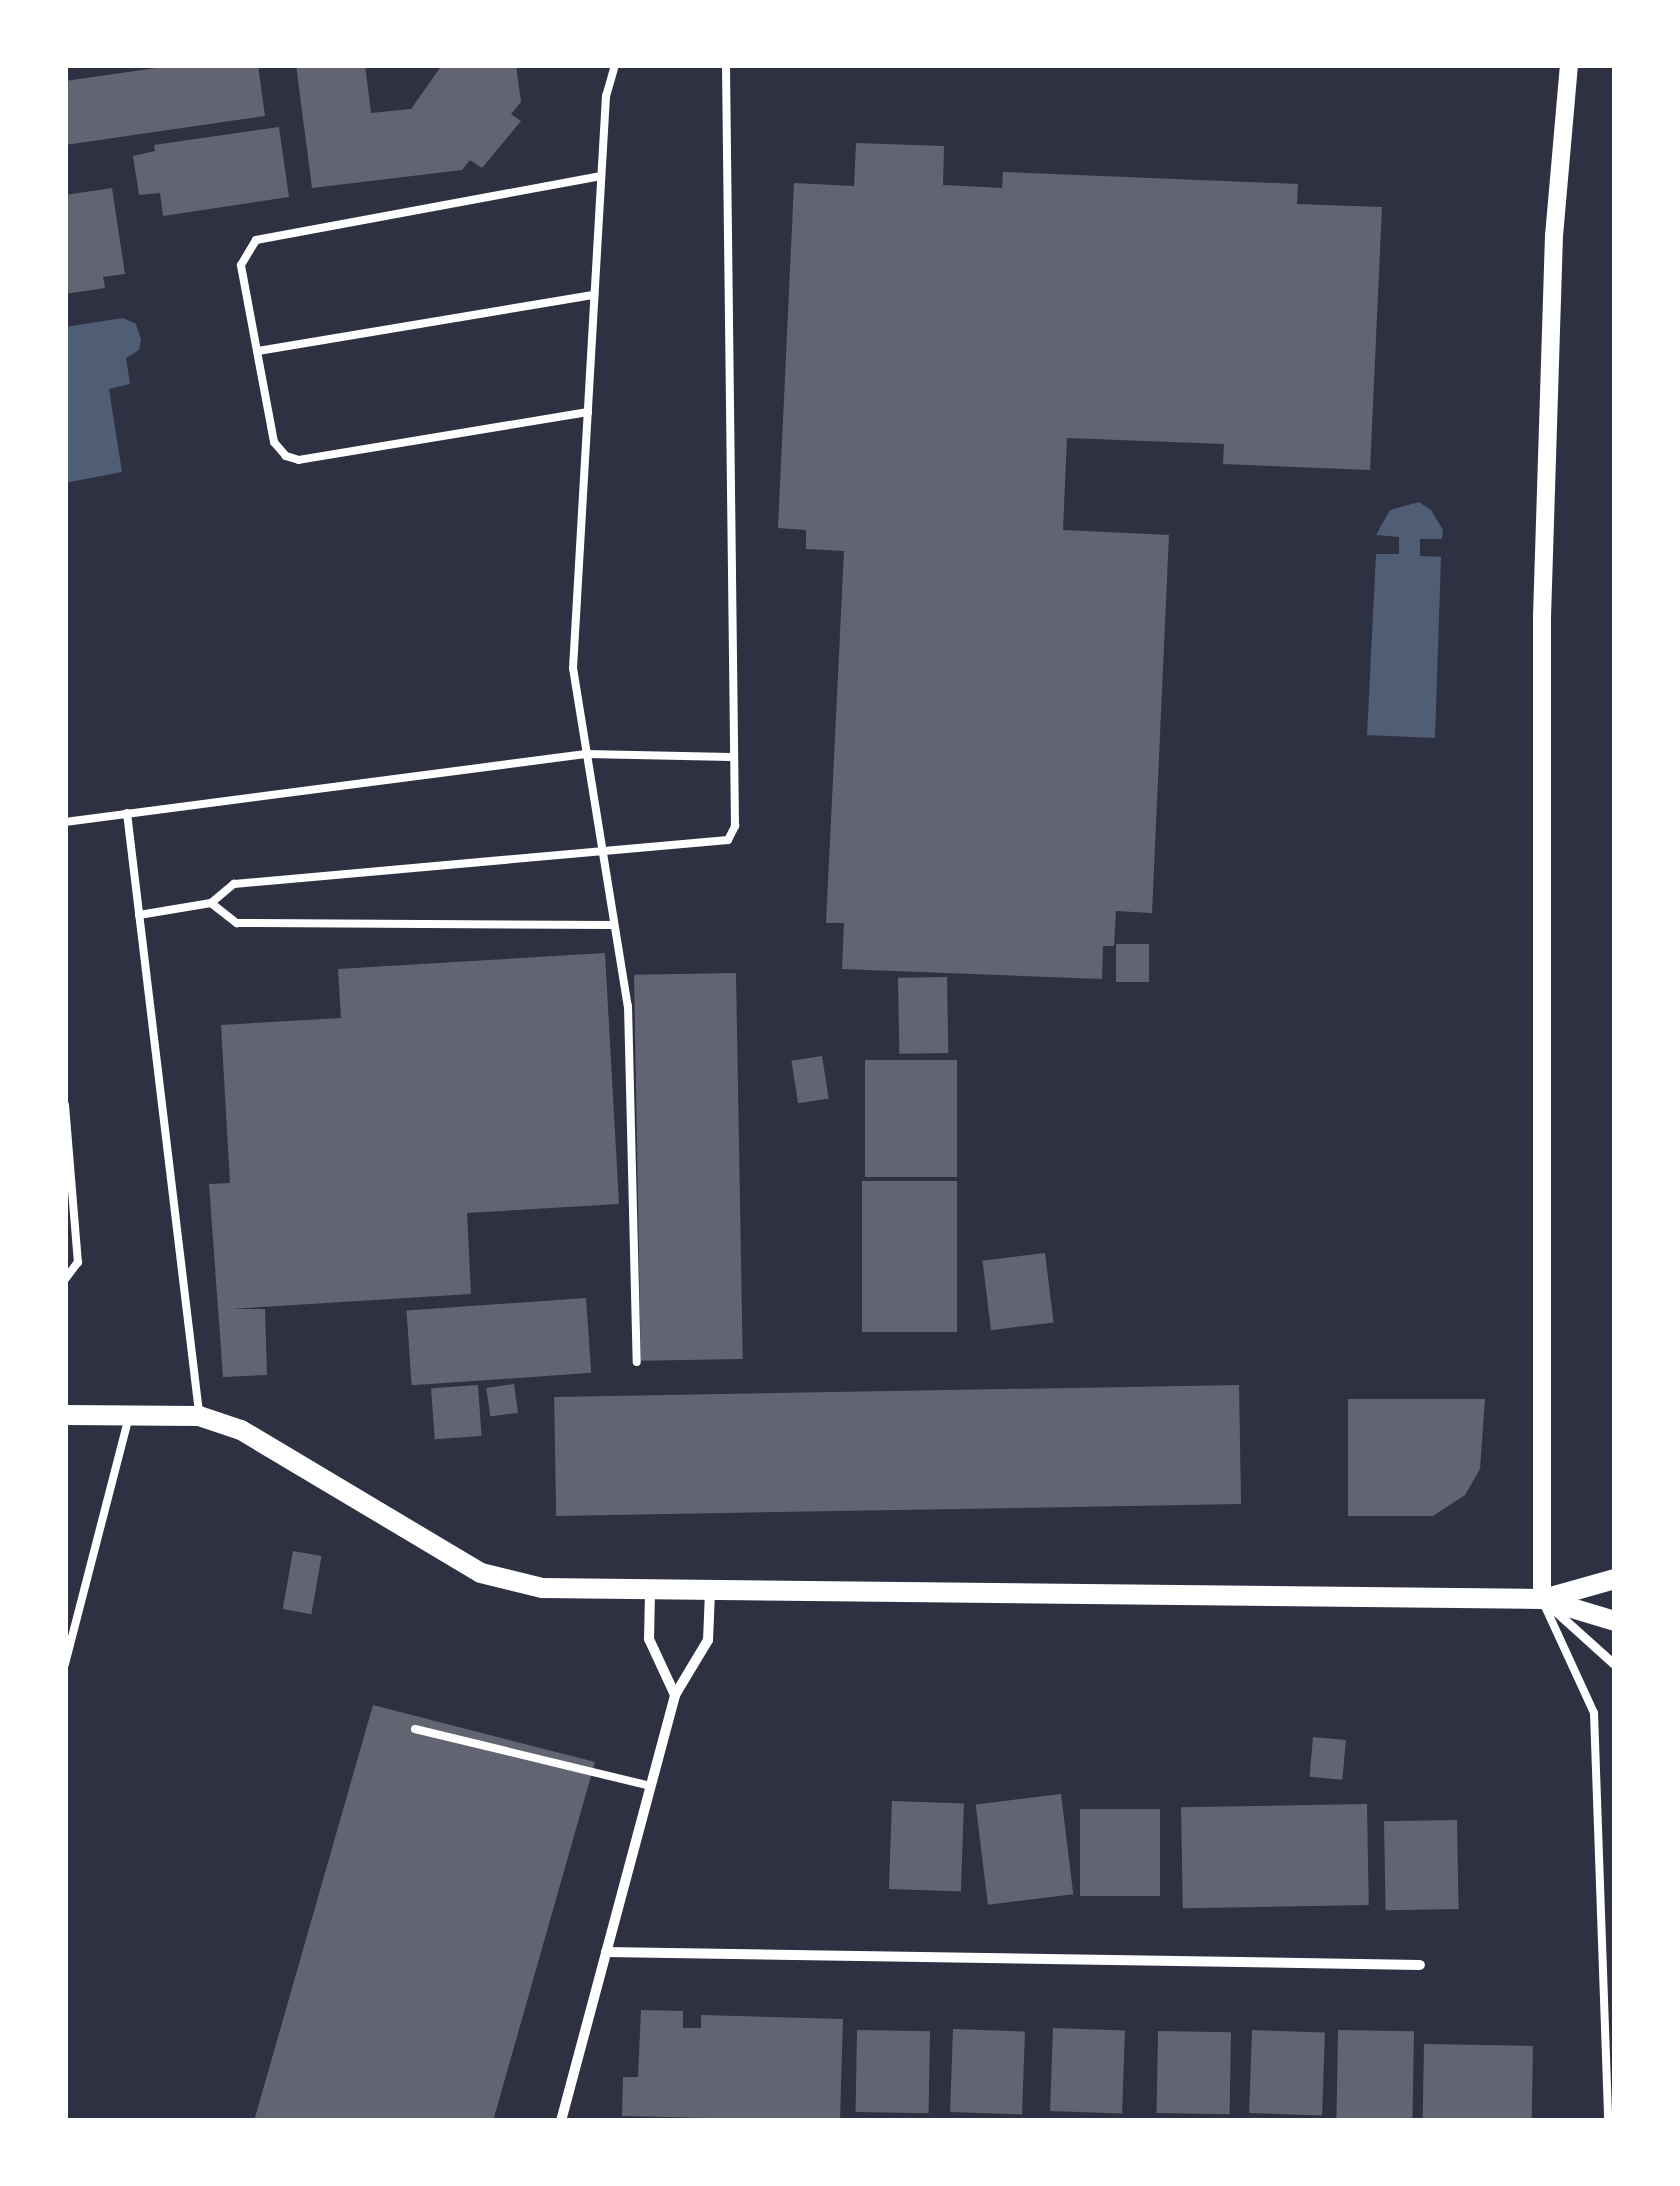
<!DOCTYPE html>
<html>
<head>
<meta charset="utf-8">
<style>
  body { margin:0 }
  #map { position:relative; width:1680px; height:2186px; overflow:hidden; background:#2d3142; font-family:Montserrat,sans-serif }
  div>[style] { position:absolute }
  .water>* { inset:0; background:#4f5d75 }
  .building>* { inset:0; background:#626471; transform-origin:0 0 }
  .service>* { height:8px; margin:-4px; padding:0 4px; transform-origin:4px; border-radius:4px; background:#fff }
  .pedestrian>* { height:9px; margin:-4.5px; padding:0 4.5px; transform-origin:4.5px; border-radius:4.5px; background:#fff }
  .minor>* { height:10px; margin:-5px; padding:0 5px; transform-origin:5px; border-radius:5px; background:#fff }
  .tertiary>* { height:18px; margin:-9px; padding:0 9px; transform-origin:9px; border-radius:9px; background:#fff }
  .secondary>* { height:20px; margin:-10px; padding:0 10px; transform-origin:10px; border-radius:10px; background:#fff }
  span { translate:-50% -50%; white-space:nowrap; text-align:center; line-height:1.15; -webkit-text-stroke:10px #fff; paint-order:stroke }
  .frame { position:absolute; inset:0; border:68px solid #fff; pointer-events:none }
</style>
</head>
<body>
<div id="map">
  <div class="water">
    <div style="clip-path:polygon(123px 318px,136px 324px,141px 340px,139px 350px,126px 358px,130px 384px,109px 389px,122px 472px,65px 483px,65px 327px)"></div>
    <div style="clip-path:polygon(1419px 502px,1431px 510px,1443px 530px,1442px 539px,1420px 539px,1420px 556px,1441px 557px,1435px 738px,1367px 735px,1376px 554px,1399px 554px,1399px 537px,1376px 535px,1390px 510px)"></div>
  </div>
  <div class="building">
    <div style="clip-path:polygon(177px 65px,258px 65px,265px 116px,65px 145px,65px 81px)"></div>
    <div style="clip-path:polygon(296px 65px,365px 65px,371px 113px,411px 109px,442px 65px,516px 65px,521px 102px,511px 114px,521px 121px,482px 168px,470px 160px,462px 170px,312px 188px)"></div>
    <div style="clip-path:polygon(279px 127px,289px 197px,163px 216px,160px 193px,139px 195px,133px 156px,155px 151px,154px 145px)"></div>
    <div style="clip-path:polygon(856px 143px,944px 146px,943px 185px,1002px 188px,1003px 172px,1298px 184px,1297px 204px,1382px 207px,1370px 470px,1223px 464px,1224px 444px,1067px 438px,1063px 530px,1169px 535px,1152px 913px,1116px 911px,1114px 946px,1103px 946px,1102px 979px,842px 969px,844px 923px,826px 923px,844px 551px,806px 549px,806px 530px,778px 528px,794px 183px,854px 186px)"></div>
    <div style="clip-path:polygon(112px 188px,125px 274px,103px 277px,105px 288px,65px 294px,65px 195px)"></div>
    <div style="left:1116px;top:944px;width:33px;height:38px"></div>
    <div style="clip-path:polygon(605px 953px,619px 1204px,467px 1213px,471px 1294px,232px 1309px,265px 1309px,267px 1375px,223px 1377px,209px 1184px,230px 1183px,221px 1025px,341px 1018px,338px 969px)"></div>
    <div style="left:736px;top:973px;width:386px;height:102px;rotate:89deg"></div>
    <div style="left:947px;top:977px;width:76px;height:49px;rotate:89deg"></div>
    <div style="left:822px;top:1056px;width:43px;height:31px;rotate:81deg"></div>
    <div style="left:957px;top:1060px;width:117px;height:92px;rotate:90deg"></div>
    <div style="left:957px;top:1181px;width:151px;height:95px;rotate:90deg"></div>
    <div style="left:1045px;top:1253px;width:70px;height:63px;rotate:83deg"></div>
    <div style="left:586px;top:1298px;width:75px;height:180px;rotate:86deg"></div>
    <div style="left:514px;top:1384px;width:29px;height:28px;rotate:82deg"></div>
    <div style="left:478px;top:1385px;width:51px;height:47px;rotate:86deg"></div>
    <div style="left:1239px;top:1385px;width:119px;height:685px;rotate:89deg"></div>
    <div style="clip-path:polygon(1348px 1399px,1485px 1399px,1480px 1469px,1465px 1495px,1433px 1516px,1348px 1516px)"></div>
    <div style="left:293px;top:1551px;width:29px;height:59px;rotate:10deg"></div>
    <div style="clip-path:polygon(373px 1705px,595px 1762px,493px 2121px,254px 2121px)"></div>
    <div style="left:1313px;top:1737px;width:33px;height:40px;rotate:5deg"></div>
    <div style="left:1061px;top:1794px;width:101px;height:86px;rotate:83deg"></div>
    <div style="left:892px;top:1801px;width:72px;height:88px;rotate:2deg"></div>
    <div style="left:1367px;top:1804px;width:101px;height:186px;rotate:89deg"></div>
    <div style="left:1080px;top:1809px;width:80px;height:87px"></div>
    <div style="left:1457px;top:1820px;width:89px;height:73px;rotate:89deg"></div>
    <div style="clip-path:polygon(641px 2010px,683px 2011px,683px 2028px,701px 2028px,701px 2015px,843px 2019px,840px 2121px,622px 2116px,623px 2077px,638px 2077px)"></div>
    <div style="left:1053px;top:2028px;width:72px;height:83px;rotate:2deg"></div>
    <div style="left:953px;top:2029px;width:72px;height:83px;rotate:2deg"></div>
    <div style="left:857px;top:2030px;width:73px;height:82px;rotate:1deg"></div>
    <div style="left:1252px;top:2030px;width:73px;height:83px;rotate:2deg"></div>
    <div style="left:1338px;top:2030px;width:76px;height:91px;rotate:1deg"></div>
    <div style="left:1158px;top:2031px;width:73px;height:82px;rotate:1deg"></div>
    <div style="left:1424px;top:2044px;width:109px;height:77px;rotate:1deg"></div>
  </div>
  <div class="service">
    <div style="left:615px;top:65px;width:32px;rotate:106deg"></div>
    <div style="left:606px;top:96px;width:573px;rotate:93.3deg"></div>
    <div style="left:573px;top:668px;width:342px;rotate:80.8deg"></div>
    <div style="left:628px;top:1006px;width:356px;rotate:88.6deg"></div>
    <div style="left:258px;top:351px;width:341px;rotate:-9.5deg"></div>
    <div style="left:588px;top:412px;width:293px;rotate:170.6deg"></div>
    <div style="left:299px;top:460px;width:14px;rotate:-163deg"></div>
    <div style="left:286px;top:456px;width:18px;rotate:-131deg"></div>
    <div style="left:274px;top:442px;width:180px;rotate:-100.6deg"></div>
    <div style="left:241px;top:265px;width:29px;rotate:-59deg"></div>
    <div style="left:256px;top:240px;width:351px;rotate:-10.5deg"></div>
    <div style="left:127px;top:813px;width:603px;rotate:83.15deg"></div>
    <div style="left:65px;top:822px;width:525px;rotate:-7.44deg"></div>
    <div style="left:586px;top:754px;width:145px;rotate:1.2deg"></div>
    <div style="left:211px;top:903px;width:33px;rotate:38deg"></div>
    <div style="left:237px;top:923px;width:377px;rotate:0.3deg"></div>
    <div style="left:139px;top:915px;width:73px;rotate:-9.5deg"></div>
    <div style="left:211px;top:903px;width:30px;rotate:-40deg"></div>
    <div style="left:234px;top:884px;width:496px;rotate:-5.1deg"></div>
    <div style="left:728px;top:840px;width:16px;rotate:-63deg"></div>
    <div style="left:735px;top:826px;width:761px;rotate:-90.68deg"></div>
    <div style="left:65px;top:1105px;width:158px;rotate:85.3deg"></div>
    <div style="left:78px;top:1262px;width:21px;rotate:127deg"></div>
    <div style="left:1543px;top:1602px;width:122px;rotate:65.3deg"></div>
    <div style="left:1594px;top:1713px;width:408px;rotate:88deg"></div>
    <div style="left:65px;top:1664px;width:252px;rotate:-75.5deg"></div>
    <div style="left:415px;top:1729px;width:243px;rotate:13.6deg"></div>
  </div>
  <div class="pedestrian">
    <div style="left:1554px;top:1610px;width:82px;rotate:42deg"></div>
  </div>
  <div class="minor">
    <div style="left:650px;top:1592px;width:47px;rotate:91.2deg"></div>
    <div style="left:649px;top:1639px;width:62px;rotate:65.1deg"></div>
    <div style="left:606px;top:1952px;width:814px;rotate:0.91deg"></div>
    <div style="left:561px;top:2121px;width:441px;rotate:-75deg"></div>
    <div style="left:675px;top:1695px;width:64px;rotate:-59deg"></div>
    <div style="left:708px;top:1640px;width:47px;rotate:-87.6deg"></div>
  </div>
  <div class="tertiary">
    <div style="left:1542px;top:1599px;width:982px;rotate:-90deg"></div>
    <div style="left:1542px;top:617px;width:381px;rotate:-88.2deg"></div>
    <div style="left:1554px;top:236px;width:172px;rotate:-85deg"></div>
  </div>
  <div class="secondary">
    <div style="left:65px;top:1415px;width:134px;rotate:0.4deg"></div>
    <div style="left:199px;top:1416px;width:44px;rotate:18.4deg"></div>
    <div style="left:241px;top:1430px;width:279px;rotate:30.8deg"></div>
    <div style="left:481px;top:1573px;width:63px;rotate:13.8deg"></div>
    <div style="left:542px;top:1588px;width:1000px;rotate:0.63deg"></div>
    <div style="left:1542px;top:1599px;width:76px;rotate:16.8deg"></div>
    <div style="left:1544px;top:1599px;width:74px;rotate:-15.7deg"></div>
  </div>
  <div class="frame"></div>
</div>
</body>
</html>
